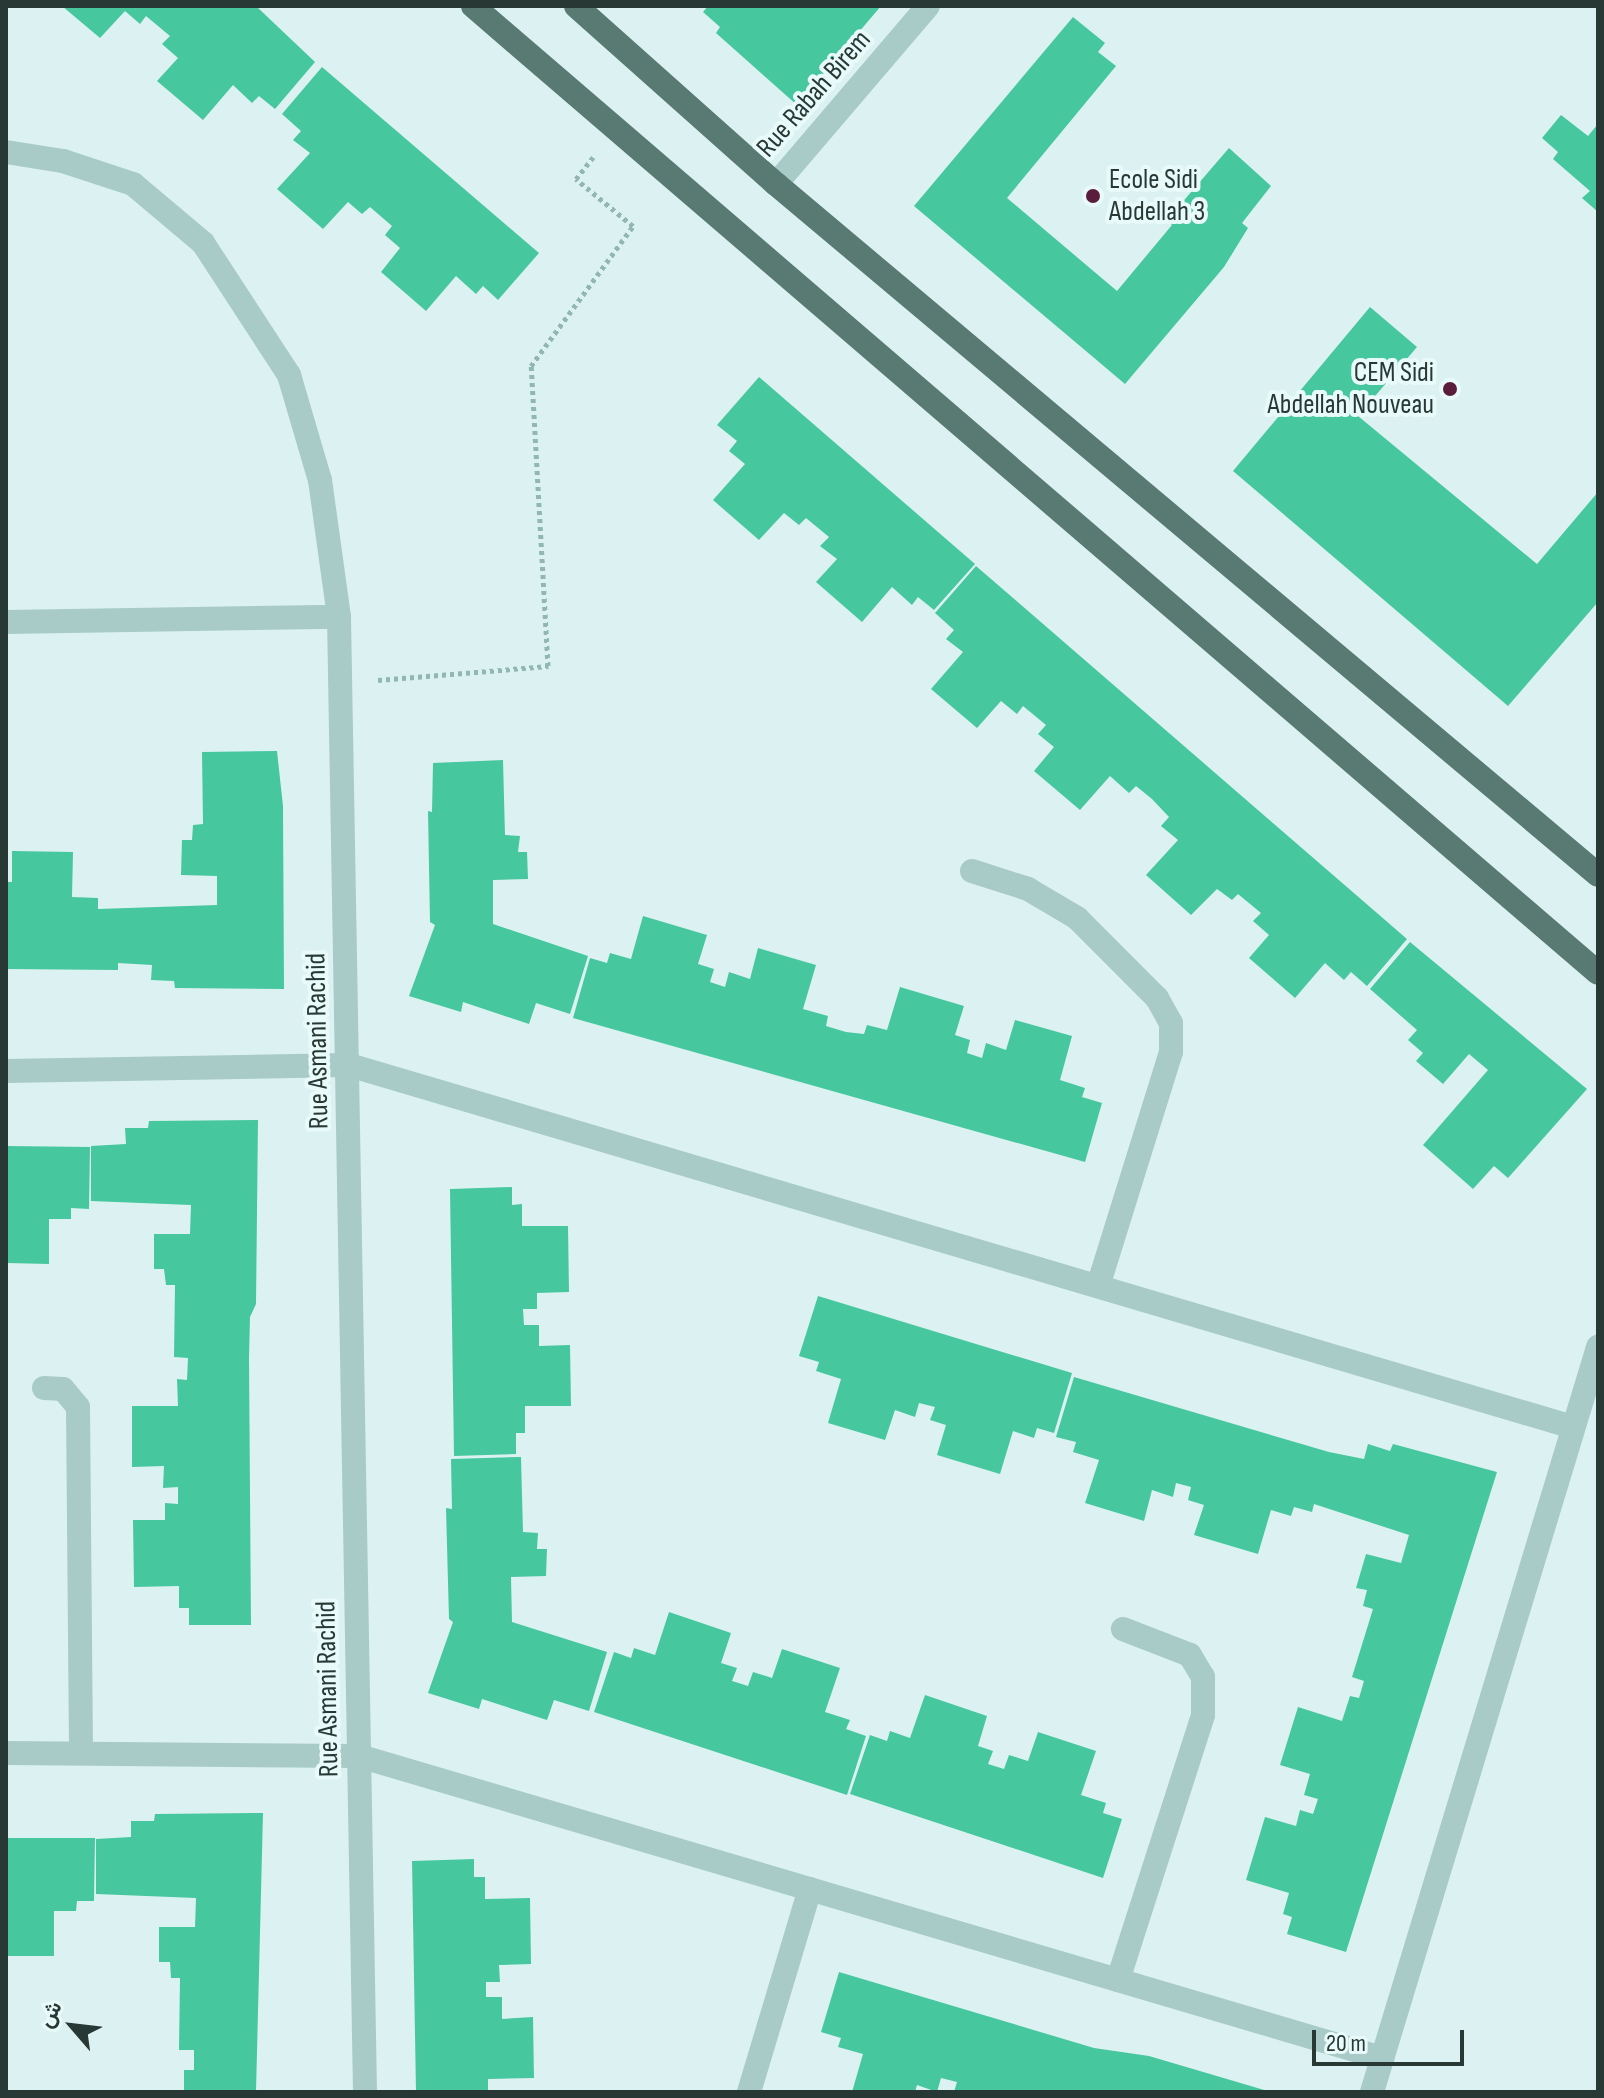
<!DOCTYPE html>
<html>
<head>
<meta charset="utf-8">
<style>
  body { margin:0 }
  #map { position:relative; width:1604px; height:2098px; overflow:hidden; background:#dcf2f2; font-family:"Sofia Sans Condensed",Vazirmatn,sans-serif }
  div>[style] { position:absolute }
  .building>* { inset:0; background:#46c79e }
  .path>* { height:5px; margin-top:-2.5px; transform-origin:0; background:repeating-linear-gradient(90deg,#92b7b2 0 4px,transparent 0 8px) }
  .minor>* { height:24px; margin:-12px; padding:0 12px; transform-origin:12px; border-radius:12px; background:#a8cbc7 }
  .major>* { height:24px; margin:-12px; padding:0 12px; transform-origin:12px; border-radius:12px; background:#597a72 }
  .dots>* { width:22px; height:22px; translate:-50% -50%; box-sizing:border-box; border:4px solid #e9fafa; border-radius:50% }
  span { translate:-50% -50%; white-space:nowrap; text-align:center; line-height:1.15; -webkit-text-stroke:8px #e9fafa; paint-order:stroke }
  .street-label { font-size:28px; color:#283834 }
  .poi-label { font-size:28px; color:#283834 }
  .left { translate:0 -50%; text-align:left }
  .right { translate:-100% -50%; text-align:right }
  .frame { position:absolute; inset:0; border:8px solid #283834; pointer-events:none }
  .north { position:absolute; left:32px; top:1986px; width:80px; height:80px; -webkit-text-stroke:6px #e9fafa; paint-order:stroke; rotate:298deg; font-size:22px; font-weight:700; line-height:32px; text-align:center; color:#283834 }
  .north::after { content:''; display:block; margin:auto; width:28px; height:36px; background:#283834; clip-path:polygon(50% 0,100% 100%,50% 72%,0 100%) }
  .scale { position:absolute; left:1312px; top:2030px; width:152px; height:36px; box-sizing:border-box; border:4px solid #283834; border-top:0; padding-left:10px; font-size:24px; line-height:28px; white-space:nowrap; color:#283834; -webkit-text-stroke:6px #e9fafa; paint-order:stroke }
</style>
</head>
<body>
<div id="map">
  <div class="building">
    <div style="clip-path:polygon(62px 6px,256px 6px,315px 62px,275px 109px,259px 96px,252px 103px,233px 85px,203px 120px,157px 81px,178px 58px,162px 44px,170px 36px,146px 16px,140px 24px,125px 11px,100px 38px)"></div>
    <div style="clip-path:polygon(708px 6px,881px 6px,797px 105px,716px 33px,720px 27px,703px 12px)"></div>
    <div style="clip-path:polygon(1073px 17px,1105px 43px,1098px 52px,1116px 66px,1007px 198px,1117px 291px,1172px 225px,1167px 220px,1229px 148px,1271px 186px,1242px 223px,1248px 228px,1224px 267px,1125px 384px,914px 206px)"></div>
    <div style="clip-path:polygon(322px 67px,539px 253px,498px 300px,483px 286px,476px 294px,456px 276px,426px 311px,381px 272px,400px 248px,385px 235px,392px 226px,370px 207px,362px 214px,348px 202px,323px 229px,277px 189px,310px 153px,293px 140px,301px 131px,282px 114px)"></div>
    <div style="clip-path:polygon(1561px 115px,1588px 136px,1598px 124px,1598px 212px,1582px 198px,1590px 191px,1553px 159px,1558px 152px,1542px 138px)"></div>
    <div style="clip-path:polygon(1370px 307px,1417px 347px,1358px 416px,1537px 564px,1598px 492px,1598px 602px,1508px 706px,1233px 471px)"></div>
    <div style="clip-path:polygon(759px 377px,975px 564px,934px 610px,918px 597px,912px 605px,892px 587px,862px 622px,816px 582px,837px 559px,820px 546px,829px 537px,806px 518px,799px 525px,784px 513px,759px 540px,713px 500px,745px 464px,729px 451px,737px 441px,717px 425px)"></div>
    <div style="clip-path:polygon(976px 566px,1407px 939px,1367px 986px,1351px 972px,1344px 980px,1325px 963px,1295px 998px,1249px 958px,1269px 935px,1253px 921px,1261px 913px,1238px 894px,1232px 900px,1217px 889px,1191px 915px,1146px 875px,1178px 840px,1161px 826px,1169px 817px,1152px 799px,1136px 786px,1129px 793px,1110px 776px,1080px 810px,1034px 771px,1054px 747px,1038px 734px,1046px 725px,1023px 706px,1017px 714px,1001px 701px,977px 728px,931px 689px,963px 652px,946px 639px,954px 630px,935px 613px)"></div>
    <div style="clip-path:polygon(277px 751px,283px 806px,284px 989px,175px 988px,174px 981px,151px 980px,152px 965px,118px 963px,118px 970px,6px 969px,6px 882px,12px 882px,12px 851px,73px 852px,72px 897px,98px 898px,98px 909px,217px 905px,217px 876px,181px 875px,182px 840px,192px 840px,193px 825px,203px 824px,202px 752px)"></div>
    <div style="clip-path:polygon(503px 760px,505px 835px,520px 836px,518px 852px,527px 852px,528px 879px,493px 880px,493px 924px,588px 956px,570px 1014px,536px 1003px,529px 1024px,463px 1002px,461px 1012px,409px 996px,435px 925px,430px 922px,428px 811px,432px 812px,433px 763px)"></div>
    <div style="clip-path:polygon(643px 916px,707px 935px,698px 964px,714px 969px,710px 982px,725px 987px,729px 972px,750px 979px,758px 948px,816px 965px,803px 1009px,828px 1016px,826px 1026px,846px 1032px,864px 1034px,867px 1025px,887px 1030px,900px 987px,964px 1006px,955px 1035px,970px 1040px,967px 1053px,982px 1058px,986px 1043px,1006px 1050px,1015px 1020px,1072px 1036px,1060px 1080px,1085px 1088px,1082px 1097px,1102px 1103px,1085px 1162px,573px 1018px,590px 958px,607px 963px,610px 953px,631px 959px)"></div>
    <div style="clip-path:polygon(1410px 942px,1587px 1089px,1508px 1178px,1494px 1166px,1473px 1189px,1423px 1145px,1488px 1070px,1469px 1054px,1443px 1084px,1416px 1061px,1423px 1053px,1408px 1040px,1417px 1030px,1370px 989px)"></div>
    <div style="clip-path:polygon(258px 1120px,256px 1304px,250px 1317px,249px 1358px,251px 1625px,189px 1625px,189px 1608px,179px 1608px,179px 1586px,134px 1587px,133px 1520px,165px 1520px,165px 1503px,178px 1504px,178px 1487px,163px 1488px,164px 1466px,132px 1467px,132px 1406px,178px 1406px,177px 1379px,187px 1380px,188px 1358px,174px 1357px,175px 1285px,166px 1285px,164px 1269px,154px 1269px,154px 1234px,190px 1234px,191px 1205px,91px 1201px,91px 1146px,126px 1144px,125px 1128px,148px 1128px,149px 1121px)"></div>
    <div style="clip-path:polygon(6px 1146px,90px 1147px,89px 1209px,71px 1208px,71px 1219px,49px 1219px,49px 1264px,6px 1263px)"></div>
    <div style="clip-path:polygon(512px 1187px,512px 1205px,522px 1204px,522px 1226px,568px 1226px,569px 1292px,537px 1293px,537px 1309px,523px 1309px,524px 1325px,539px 1325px,539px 1346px,570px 1345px,571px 1406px,525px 1406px,525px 1433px,516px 1433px,516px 1454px,454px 1456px,450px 1189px)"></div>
    <div style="clip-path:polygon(818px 1296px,1072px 1373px,1054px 1433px,1037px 1428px,1034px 1438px,1013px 1431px,1000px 1474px,937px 1455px,946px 1425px,930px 1420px,935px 1407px,919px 1403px,915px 1417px,895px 1410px,885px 1440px,828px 1423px,841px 1379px,816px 1371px,819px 1362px,799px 1356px)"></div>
    <div style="clip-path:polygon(1074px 1377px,1329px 1452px,1364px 1459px,1368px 1444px,1390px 1451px,1393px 1444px,1497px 1472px,1346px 1952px,1287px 1934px,1292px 1917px,1283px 1914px,1289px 1893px,1246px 1880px,1265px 1817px,1296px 1826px,1300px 1810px,1313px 1814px,1318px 1799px,1304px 1795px,1310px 1774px,1280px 1765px,1298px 1707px,1342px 1721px,1350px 1696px,1359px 1698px,1364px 1681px,1352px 1677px,1373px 1609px,1363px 1606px,1367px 1590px,1356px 1588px,1366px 1554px,1401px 1563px,1409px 1535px,1314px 1504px,1312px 1512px,1294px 1507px,1291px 1516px,1271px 1510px,1258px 1554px,1194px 1535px,1204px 1505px,1188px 1500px,1191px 1487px,1176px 1483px,1173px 1497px,1152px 1490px,1144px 1521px,1085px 1503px,1099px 1460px,1073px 1452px,1076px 1442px,1056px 1437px)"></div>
    <div style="clip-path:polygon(521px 1457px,523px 1532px,538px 1533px,537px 1549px,547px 1549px,546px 1576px,511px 1577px,512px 1622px,607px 1652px,589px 1711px,554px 1700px,547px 1720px,482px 1699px,479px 1709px,428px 1693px,453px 1622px,449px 1619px,446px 1508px,452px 1509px,451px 1459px)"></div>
    <div style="clip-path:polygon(669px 1612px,731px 1633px,721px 1663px,737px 1668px,732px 1681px,748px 1686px,753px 1672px,772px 1678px,782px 1649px,840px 1668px,825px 1712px,850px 1720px,846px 1729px,866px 1736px,847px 1795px,594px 1712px,614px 1652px,631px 1658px,634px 1648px,655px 1655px)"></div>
    <div style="clip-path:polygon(925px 1695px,987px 1716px,978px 1746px,993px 1751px,988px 1764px,1004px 1769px,1009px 1755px,1028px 1761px,1038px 1732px,1096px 1751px,1081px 1795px,1106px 1803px,1103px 1813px,1122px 1819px,1103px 1878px,850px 1794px,870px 1735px,887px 1741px,890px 1731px,910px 1738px)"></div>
    <div style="clip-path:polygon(263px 1813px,256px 2092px,184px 2092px,184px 2070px,194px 2070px,194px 2050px,179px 2050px,180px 1978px,171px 1978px,170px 1962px,159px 1962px,159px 1927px,195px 1927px,196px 1898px,96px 1894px,96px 1839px,131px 1837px,131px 1821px,154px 1821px,155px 1814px)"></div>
    <div style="clip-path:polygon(6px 1838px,95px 1838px,94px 1901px,77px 1901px,76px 1911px,54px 1911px,54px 1956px,6px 1956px)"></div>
    <div style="clip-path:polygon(474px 1859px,474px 1877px,485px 1877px,485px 1899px,530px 1898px,531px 1964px,499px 1965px,500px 1982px,486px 1982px,486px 1997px,502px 1997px,502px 2019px,533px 2017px,534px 2078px,488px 2079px,488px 2092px,416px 2092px,412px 1861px)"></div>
    <div style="clip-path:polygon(839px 1972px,1094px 2048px,1149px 2056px,1271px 2092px,954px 2092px,957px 2082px,941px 2078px,937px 2092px,917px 2085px,915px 2092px,852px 2092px,863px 2054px,838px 2047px,841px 2038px,821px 2032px)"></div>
  </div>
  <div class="path">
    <div style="left:378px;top:680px;width:171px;rotate:-4.7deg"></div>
    <div style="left:548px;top:666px;width:300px;rotate:-93.2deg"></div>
    <div style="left:531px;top:366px;width:173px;rotate:-53.9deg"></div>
    <div style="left:633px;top:226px;width:74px;rotate:-140.5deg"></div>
    <div style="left:576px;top:179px;width:28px;rotate:-52deg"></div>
  </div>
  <div class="minor">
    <div style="left:6px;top:152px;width:58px;rotate:9deg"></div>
    <div style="left:63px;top:161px;width:74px;rotate:18.2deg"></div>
    <div style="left:133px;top:184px;width:92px;rotate:40.1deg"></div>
    <div style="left:203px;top:243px;width:158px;rotate:56.9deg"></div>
    <div style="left:289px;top:375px;width:109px;rotate:73.6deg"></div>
    <div style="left:320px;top:480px;width:138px;rotate:82.1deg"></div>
    <div style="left:339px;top:617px;width:1475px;rotate:88.99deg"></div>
    <div style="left:776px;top:184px;width:234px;rotate:-49.5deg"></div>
    <div style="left:6px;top:622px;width:333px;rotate:-0.9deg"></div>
    <div style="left:972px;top:871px;width:59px;rotate:17.8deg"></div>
    <div style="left:1028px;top:889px;width:57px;rotate:30.6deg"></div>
    <div style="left:1077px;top:918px;width:113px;rotate:45deg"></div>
    <div style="left:1157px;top:998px;width:29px;rotate:61deg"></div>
    <div style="left:1171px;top:1023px;width:29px;rotate:90deg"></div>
    <div style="left:1171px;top:1052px;width:245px;rotate:107.3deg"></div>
    <div style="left:6px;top:1071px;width:343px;rotate:-1deg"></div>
    <div style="left:349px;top:1065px;width:1276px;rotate:16.48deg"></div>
    <div style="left:44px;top:1388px;width:19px;rotate:3deg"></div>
    <div style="left:63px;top:1389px;width:23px;rotate:50deg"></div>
    <div style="left:78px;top:1407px;width:346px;rotate:89.5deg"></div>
    <div style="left:6px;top:1753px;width:353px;rotate:0.5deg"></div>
    <div style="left:359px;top:1756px;width:1067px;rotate:16.45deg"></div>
    <div style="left:1118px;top:1980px;width:278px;rotate:-72.2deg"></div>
    <div style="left:1203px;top:1715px;width:38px;rotate:-90deg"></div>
    <div style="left:1203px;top:1677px;width:26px;rotate:-121deg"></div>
    <div style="left:1190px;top:1655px;width:72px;rotate:-158.8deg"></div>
    <div style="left:749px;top:2092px;width:212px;rotate:-73.3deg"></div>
    <div style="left:1372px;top:2092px;width:779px;rotate:-73.12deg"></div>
  </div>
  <div class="major">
    <div style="left:473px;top:6px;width:1483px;rotate:40.68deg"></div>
    <div style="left:576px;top:6px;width:268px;rotate:41.7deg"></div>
    <div style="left:776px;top:184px;width:1074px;rotate:40.05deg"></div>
  </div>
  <div class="dots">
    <div style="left:1093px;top:196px;background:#5a1d3b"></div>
    <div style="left:1450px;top:389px;background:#5a1d3b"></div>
  </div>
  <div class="street-label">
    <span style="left:814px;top:94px;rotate:-49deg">Rue Rabah Birem</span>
    <span style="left:318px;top:1041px;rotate:-91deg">Rue Asmani Rachid</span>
    <span style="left:328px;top:1689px;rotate:-91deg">Rue Asmani Rachid</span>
  </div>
  <div class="poi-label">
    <span class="left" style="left:1109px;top:196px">Ecole Sidi<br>Abdellah 3</span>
    <span class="right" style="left:1434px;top:389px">CEM Sidi<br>Abdellah Nouveau</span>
  </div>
  <div class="frame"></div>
  <div class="north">ش</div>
  <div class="scale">20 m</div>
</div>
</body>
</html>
